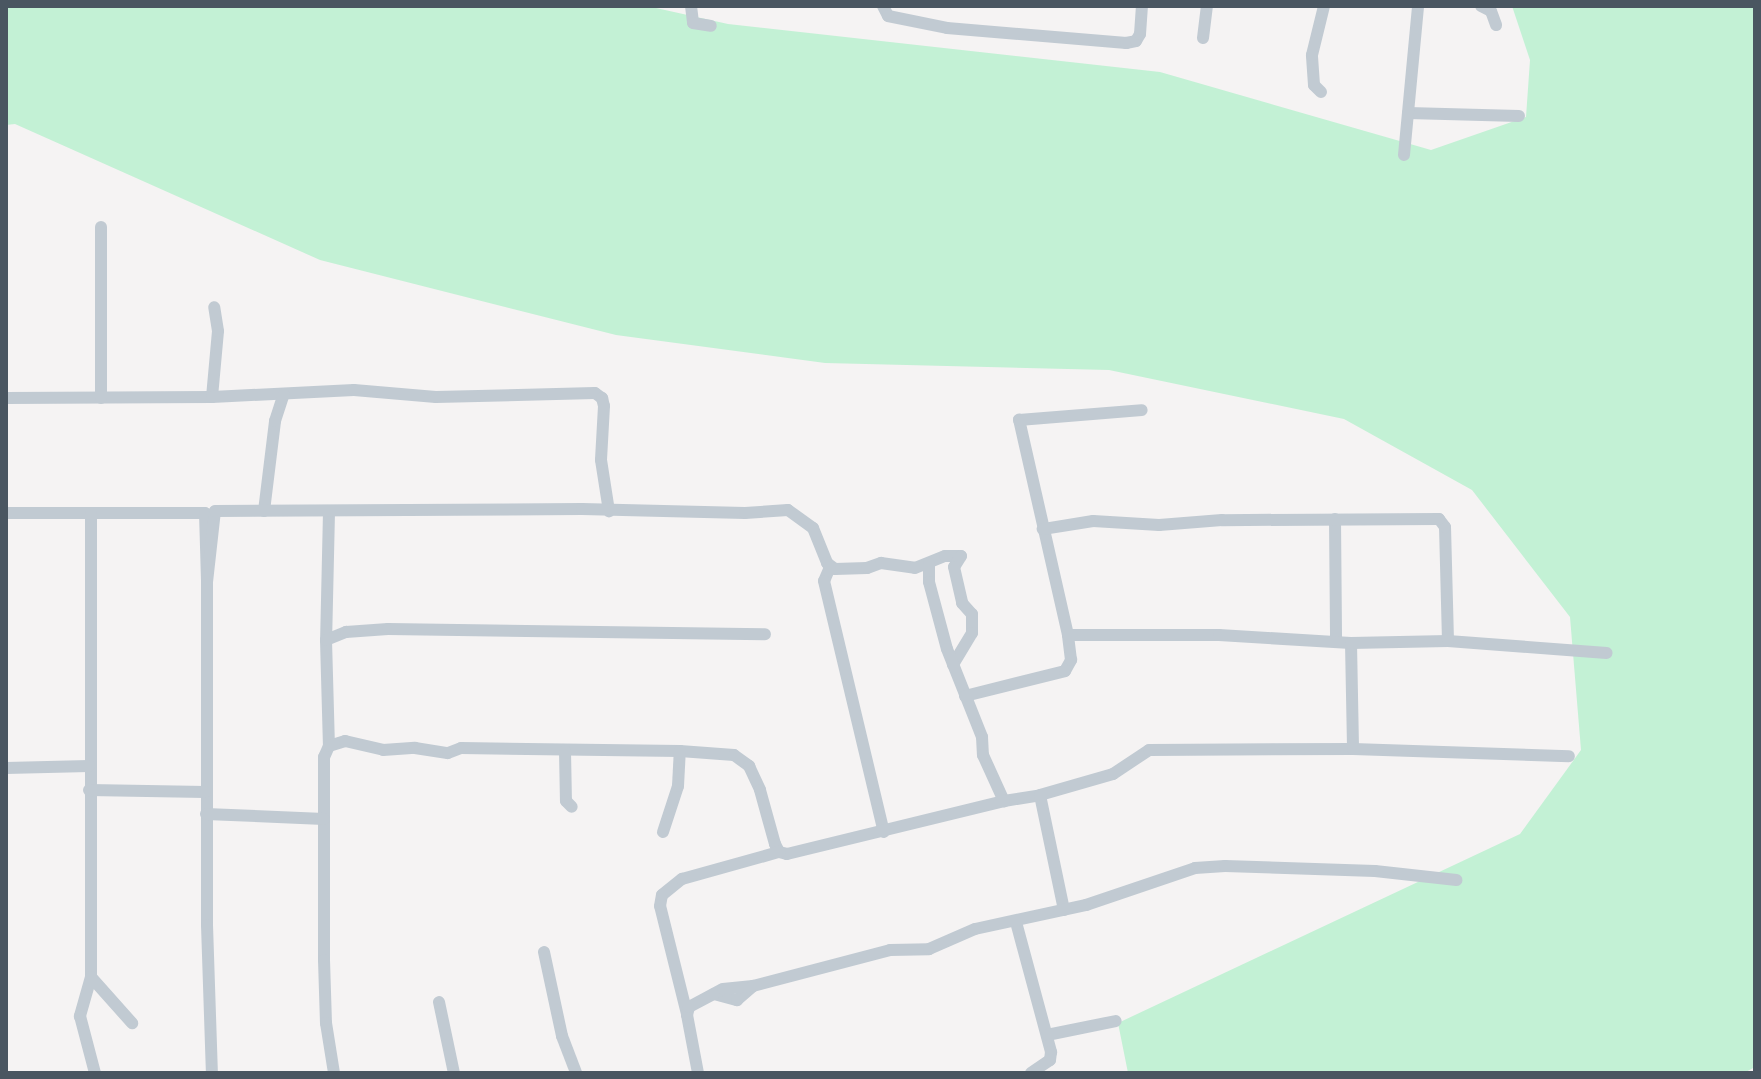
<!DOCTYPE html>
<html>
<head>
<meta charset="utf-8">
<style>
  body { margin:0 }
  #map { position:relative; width:1761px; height:1079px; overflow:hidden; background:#f5f3f3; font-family:"Work Sans",sans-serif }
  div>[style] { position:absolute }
  .green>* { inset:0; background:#c3f1d5 }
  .minor>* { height:12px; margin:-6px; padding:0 6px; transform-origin:6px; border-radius:6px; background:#c1cad2 }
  span { translate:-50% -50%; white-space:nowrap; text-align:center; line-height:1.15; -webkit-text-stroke:7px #fff; paint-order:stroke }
  .frame { position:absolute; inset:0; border:8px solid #4a5661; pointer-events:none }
</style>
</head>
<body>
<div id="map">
  <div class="green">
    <div style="clip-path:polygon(6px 6px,647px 6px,728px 24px,1160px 72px,1431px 150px,1526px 117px,1530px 60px,1512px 6px,1755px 6px,1755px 1067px,1744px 1073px,1128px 1073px,1118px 1023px,1520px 834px,1581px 750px,1570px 617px,1472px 490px,1344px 419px,1109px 370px,825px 363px,616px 335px,320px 260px,15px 124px,6px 125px)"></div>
  </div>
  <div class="minor">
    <div style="left:691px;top:6px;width:17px;rotate:83deg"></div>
    <div style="left:693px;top:23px;width:18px;rotate:9deg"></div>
    <div style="left:883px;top:6px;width:11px;rotate:63deg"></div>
    <div style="left:888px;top:16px;width:60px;rotate:11.5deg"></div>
    <div style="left:947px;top:28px;width:180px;rotate:4.8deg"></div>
    <div style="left:1126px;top:43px;width:10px;rotate:-11deg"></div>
    <div style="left:1136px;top:41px;width:8px;rotate:-60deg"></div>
    <div style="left:1140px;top:34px;width:28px;rotate:-86deg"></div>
    <div style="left:1481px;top:6px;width:11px;rotate:27deg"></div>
    <div style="left:1491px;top:11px;width:15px;rotate:70deg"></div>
    <div style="left:1203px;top:38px;width:32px;rotate:-83deg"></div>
    <div style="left:1321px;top:92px;width:10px;rotate:-135deg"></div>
    <div style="left:1314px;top:85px;width:30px;rotate:-94deg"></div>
    <div style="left:1312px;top:55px;width:50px;rotate:-76.2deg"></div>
    <div style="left:1408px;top:113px;width:111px;rotate:1.5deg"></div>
    <div style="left:1404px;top:155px;width:150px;rotate:-84.6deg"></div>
    <div style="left:212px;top:397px;width:66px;rotate:-84.8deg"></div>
    <div style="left:218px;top:331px;width:24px;rotate:-99deg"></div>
    <div style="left:6px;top:398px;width:206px;rotate:-0.3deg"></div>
    <div style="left:212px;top:397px;width:142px;rotate:-2.8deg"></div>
    <div style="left:354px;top:390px;width:82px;rotate:4.9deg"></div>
    <div style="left:436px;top:397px;width:159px;rotate:-1.4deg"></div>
    <div style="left:595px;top:393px;width:9px;rotate:36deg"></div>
    <div style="left:602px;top:398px;width:8px;rotate:76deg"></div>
    <div style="left:604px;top:406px;width:54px;rotate:93.2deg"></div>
    <div style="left:601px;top:460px;width:52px;rotate:81.1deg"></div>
    <div style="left:101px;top:398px;width:171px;rotate:-90deg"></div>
    <div style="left:264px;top:511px;width:91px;rotate:-83deg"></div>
    <div style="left:275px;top:421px;width:28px;rotate:-72deg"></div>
    <div style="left:329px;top:512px;width:128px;rotate:91.3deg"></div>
    <div style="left:326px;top:640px;width:106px;rotate:88.4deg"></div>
    <div style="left:329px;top:746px;width:12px;rotate:114deg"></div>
    <div style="left:324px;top:757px;width:203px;rotate:90deg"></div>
    <div style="left:324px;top:960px;width:63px;rotate:88.2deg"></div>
    <div style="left:326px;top:1023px;width:51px;rotate:80.9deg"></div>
    <div style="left:6px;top:513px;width:199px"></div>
    <div style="left:205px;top:513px;width:69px;rotate:88.3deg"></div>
    <div style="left:207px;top:582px;width:71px;rotate:-83.6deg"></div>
    <div style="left:215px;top:511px;width:367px;rotate:-0.3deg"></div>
    <div style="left:582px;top:509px;width:163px;rotate:1.4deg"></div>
    <div style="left:745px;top:513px;width:43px;rotate:-4deg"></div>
    <div style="left:788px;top:510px;width:31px;rotate:36deg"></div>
    <div style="left:813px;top:528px;width:38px;rotate:68deg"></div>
    <div style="left:827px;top:563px;width:10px;rotate:37deg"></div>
    <div style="left:835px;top:569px;width:32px;rotate:-2deg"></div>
    <div style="left:867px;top:568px;width:15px;rotate:-20deg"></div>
    <div style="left:881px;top:563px;width:34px;rotate:8deg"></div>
    <div style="left:915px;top:568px;width:32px;rotate:-22deg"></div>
    <div style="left:945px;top:556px;width:16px"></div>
    <div style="left:961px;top:556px;width:13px;rotate:122deg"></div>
    <div style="left:954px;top:567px;width:37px;rotate:77deg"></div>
    <div style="left:962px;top:603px;width:15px;rotate:48deg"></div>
    <div style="left:972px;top:614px;width:19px;rotate:90deg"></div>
    <div style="left:972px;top:633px;width:37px;rotate:121deg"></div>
    <div style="left:91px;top:514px;width:463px;rotate:90deg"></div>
    <div style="left:91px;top:977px;width:41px;rotate:105.8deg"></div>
    <div style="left:80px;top:1016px;width:59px;rotate:75.3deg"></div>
    <div style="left:1335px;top:519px;width:122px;rotate:89.5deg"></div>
    <div style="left:929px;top:564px;width:18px;rotate:90deg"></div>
    <div style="left:929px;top:582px;width:69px;rotate:75deg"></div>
    <div style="left:947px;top:649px;width:95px;rotate:68.3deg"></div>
    <div style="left:982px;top:737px;width:18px;rotate:87deg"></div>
    <div style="left:983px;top:755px;width:51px;rotate:65.5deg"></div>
    <div style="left:1004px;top:801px;width:36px;rotate:-9deg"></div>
    <div style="left:830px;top:567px;width:15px;rotate:113deg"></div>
    <div style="left:824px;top:581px;width:258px;rotate:76.6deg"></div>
    <div style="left:207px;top:582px;width:343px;rotate:90deg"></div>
    <div style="left:207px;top:925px;width:148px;rotate:88.1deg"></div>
    <div style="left:1068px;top:635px;width:221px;rotate:-102.8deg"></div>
    <div style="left:1019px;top:420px;width:123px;rotate:-4.6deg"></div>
    <div style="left:326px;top:640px;width:22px;rotate:-22deg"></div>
    <div style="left:346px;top:632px;width:42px;rotate:-4.1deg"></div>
    <div style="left:388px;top:629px;width:377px;rotate:0.8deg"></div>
    <div style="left:1448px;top:641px;width:159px;rotate:4.3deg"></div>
    <div style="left:1351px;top:643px;width:106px;rotate:88.9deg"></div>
    <div style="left:965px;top:696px;width:103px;rotate:-14deg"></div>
    <div style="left:1065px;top:671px;width:13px;rotate:-61deg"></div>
    <div style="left:1071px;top:660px;width:25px;rotate:-97deg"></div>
    <div style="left:1068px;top:635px;width:151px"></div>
    <div style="left:1219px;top:635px;width:132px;rotate:3.5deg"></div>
    <div style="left:1351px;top:643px;width:97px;rotate:-1.2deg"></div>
    <div style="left:1448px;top:641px;width:114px;rotate:-91.5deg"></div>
    <div style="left:1445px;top:527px;width:10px;rotate:-127deg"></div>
    <div style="left:1439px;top:519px;width:217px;rotate:179.7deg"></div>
    <div style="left:1222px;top:520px;width:63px;rotate:175.5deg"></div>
    <div style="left:1159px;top:525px;width:66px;rotate:-176.5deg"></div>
    <div style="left:1093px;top:521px;width:51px;rotate:170.9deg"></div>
    <div style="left:329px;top:746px;width:17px;rotate:-17deg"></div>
    <div style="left:345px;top:741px;width:39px;rotate:13deg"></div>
    <div style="left:383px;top:750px;width:32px;rotate:-4deg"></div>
    <div style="left:415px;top:748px;width:33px;rotate:9deg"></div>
    <div style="left:448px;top:753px;width:14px;rotate:-21deg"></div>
    <div style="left:461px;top:748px;width:219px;rotate:0.8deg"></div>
    <div style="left:680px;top:751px;width:54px;rotate:4.2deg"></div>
    <div style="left:734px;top:755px;width:19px;rotate:36deg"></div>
    <div style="left:749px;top:766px;width:26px;rotate:65deg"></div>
    <div style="left:760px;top:790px;width:56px;rotate:74.5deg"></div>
    <div style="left:775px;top:844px;width:9px;rotate:63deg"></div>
    <div style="left:779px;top:852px;width:8px;rotate:14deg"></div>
    <div style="left:787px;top:854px;width:223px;rotate:-13.7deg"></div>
    <div style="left:565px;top:751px;width:50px;rotate:88.9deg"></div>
    <div style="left:566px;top:801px;width:8px;rotate:45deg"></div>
    <div style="left:6px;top:768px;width:83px;rotate:-1.4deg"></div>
    <div style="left:89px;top:790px;width:116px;rotate:1deg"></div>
    <div style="left:206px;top:814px;width:118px;rotate:2.4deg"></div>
    <div style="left:663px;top:832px;width:48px;rotate:-71.9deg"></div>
    <div style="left:678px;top:786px;width:35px;rotate:-87deg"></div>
    <div style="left:1064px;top:910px;width:117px;rotate:-101.8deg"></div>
    <div style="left:1040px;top:795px;width:76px;rotate:-16deg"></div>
    <div style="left:1113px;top:774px;width:43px;rotate:-33.7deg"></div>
    <div style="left:1149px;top:750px;width:204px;rotate:-0.3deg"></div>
    <div style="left:1353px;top:749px;width:216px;rotate:1.9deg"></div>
    <div style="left:1016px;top:922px;width:135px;rotate:74.9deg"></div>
    <div style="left:1051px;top:1052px;width:8px;rotate:97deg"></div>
    <div style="left:1050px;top:1060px;width:23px;rotate:146deg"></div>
    <div style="left:544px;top:952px;width:86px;rotate:77.9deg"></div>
    <div style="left:562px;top:1036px;width:40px;rotate:69deg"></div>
    <div style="left:91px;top:977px;width:62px;rotate:48.3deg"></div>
    <div style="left:714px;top:994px;width:24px;rotate:15deg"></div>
    <div style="left:737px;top:1000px;width:21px;rotate:-41deg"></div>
    <div style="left:439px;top:1002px;width:73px;rotate:78.1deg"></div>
    <div style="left:687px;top:1014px;width:111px;rotate:-104deg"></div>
    <div style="left:660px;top:906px;width:11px;rotate:-80deg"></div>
    <div style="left:662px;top:895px;width:26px;rotate:-39deg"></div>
    <div style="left:682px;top:879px;width:101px;rotate:-15.6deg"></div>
    <div style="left:1047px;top:1035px;width:70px;rotate:-11.5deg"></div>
    <div style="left:698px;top:1073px;width:59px;rotate:-100.7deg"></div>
    <div style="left:687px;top:1015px;width:8px;rotate:-76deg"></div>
    <div style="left:689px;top:1007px;width:38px;rotate:-28deg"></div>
    <div style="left:723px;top:989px;width:30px;rotate:-6deg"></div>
    <div style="left:753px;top:986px;width:142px;rotate:-14.7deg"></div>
    <div style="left:890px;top:950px;width:39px;rotate:-1deg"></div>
    <div style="left:929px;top:949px;width:50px;rotate:-23.5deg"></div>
    <div style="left:975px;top:929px;width:114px;rotate:-12.2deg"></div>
    <div style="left:1086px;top:905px;width:115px;rotate:-18.7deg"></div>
    <div style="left:1195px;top:868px;width:30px;rotate:-4deg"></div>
    <div style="left:1225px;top:866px;width:150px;rotate:1.9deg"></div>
    <div style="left:1375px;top:871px;width:82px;rotate:6.3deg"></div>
  </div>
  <div class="frame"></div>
</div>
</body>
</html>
